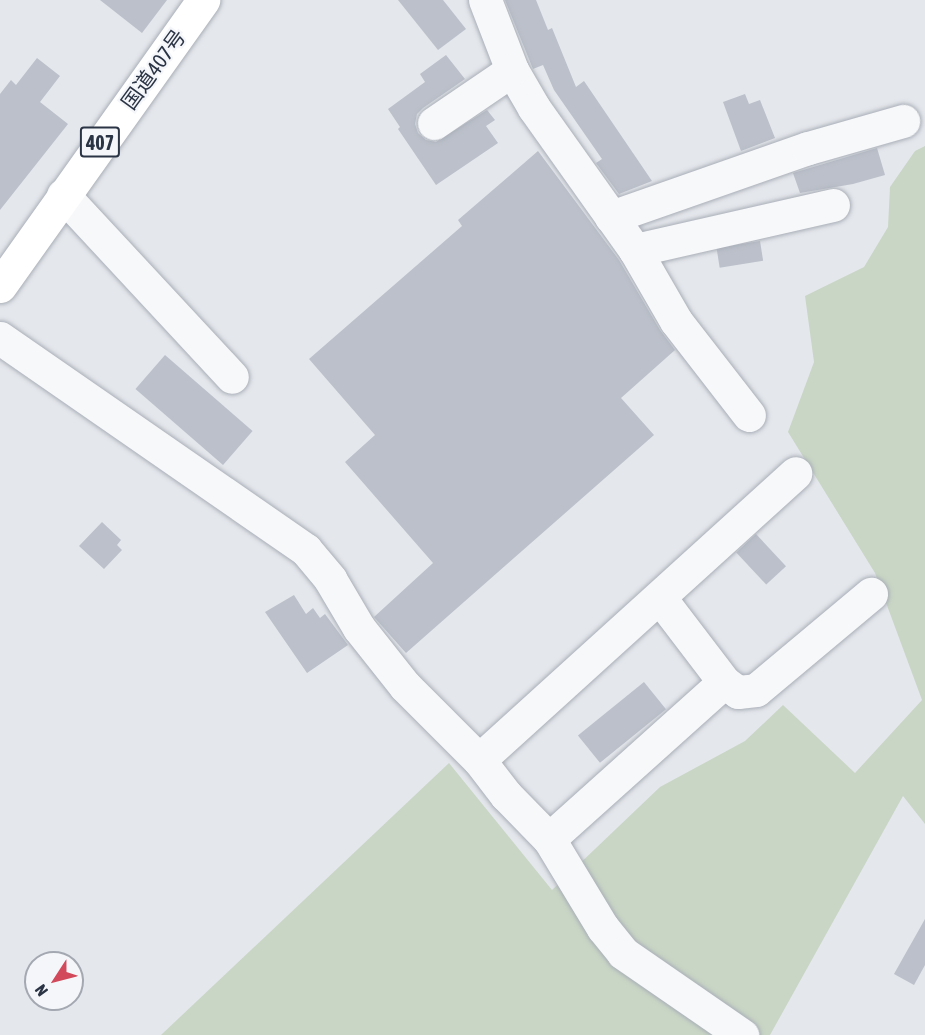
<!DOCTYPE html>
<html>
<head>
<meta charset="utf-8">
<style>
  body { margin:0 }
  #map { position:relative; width:925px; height:1035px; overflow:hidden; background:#e4e7ec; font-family:"Asap Condensed","Noto Sans JP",sans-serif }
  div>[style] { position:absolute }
  .green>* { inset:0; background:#c9d6c5 }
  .building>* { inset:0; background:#bbc0ca; transform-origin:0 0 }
  .roads { filter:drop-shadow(0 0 2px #a9aeb7) drop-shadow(0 0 2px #a9aeb7) }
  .minor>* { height:33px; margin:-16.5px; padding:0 16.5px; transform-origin:16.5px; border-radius:16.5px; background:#f7f8fa }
  .highway>* { height:33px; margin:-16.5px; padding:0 16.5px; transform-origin:16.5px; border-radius:16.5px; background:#fff }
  span { translate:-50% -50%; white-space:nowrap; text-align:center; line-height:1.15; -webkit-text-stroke:4.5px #f4f6f9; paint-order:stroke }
  .shield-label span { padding:2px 4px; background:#f4f6f9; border:2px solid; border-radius:4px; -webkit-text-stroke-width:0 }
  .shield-label { font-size:20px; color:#2b3445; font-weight:700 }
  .street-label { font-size:21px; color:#2b3445 }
  .north { position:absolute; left:24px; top:951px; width:60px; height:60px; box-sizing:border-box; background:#f4f6f9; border:2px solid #a4a8b1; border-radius:50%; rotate:234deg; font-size:16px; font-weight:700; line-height:24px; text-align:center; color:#2b3445 }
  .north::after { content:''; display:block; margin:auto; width:21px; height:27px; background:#d1495b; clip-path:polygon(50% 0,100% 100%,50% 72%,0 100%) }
</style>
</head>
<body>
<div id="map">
  <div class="green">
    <div style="clip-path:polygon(925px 146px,925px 824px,903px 796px,770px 1035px,161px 1035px,449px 763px,552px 890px,660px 787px,745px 741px,783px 705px,855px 773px,922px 700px,875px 573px,788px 432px,814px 362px,805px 296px,864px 267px,888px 227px,890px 187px,915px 151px)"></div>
  </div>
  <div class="building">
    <div style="clip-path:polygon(100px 0,167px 0,142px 33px)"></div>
    <div style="clip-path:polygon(398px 0,443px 0,466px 29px,438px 50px)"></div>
    <div style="clip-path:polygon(505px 0,536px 0,548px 30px,552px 28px,576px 87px,584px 81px,652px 181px,619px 194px,596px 163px,602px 159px,554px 90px,543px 65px,533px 69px)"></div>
    <div style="clip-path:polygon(446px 55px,465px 79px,423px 108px,417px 114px,415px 124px,418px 133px,426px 140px,436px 142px,487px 110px,495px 120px,486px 126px,498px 143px,436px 185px,398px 129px,400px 127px,388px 109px,425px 82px,420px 74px)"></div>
    <div style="clip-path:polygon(37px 58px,60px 76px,40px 102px,68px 124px,0 210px,0 94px,11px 80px,16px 85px)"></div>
    <div style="clip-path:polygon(745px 94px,749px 104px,760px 100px,775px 138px,741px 151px,723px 102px)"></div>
    <div style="clip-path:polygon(877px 148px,885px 175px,853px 184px,800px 193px,793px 173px)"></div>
    <div style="clip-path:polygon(538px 151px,619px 260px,660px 330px,675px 350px,621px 398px,654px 435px,406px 653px,374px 617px,433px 563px,345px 462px,375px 435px,309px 359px,462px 226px,458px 220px)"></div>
    <div style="left:760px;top:241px;width:20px;height:44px;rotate:81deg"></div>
    <div style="left:165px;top:355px;width:116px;height:45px;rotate:41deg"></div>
    <div style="clip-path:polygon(102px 522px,121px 540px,117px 545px,122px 550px,104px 569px,79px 546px)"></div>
    <div style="left:756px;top:534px;width:44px;height:27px;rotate:47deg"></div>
    <div style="clip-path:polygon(294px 595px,306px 614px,313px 608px,320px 618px,325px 614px,348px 645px,307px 673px,265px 612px)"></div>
    <div style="left:644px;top:682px;width:35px;height:85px;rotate:51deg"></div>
    <div style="clip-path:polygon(925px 919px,925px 965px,914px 985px,894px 974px)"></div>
  </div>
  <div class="roads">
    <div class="minor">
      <div style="left:485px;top:0;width:75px;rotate:68.9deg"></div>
      <div style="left:512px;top:70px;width:44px;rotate:59.9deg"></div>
      <div style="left:534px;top:108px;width:174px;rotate:54.6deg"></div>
      <div style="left:635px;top:250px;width:82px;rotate:60deg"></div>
      <div style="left:676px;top:321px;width:119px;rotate:52.2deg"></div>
      <div style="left:434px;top:123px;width:94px;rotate:-34.2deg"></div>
      <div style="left:63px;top:195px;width:248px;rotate:47.1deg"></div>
      <div style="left:611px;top:217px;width:209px;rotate:-19.3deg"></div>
      <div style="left:808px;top:148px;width:99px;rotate:-15.9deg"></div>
      <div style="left:635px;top:250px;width:203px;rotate:-12.8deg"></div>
      <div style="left:0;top:338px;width:372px;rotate:34.7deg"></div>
      <div style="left:306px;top:550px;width:38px;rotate:50deg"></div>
      <div style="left:330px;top:579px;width:57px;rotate:59.4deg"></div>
      <div style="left:359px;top:628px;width:74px;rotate:51.6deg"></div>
      <div style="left:405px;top:686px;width:105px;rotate:45deg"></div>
      <div style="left:479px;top:760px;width:44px;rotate:52.4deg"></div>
      <div style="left:506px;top:795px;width:62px;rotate:45.7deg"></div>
      <div style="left:549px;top:839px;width:104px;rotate:58.8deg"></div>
      <div style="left:603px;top:928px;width:32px;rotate:51deg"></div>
      <div style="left:623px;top:953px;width:145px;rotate:34.6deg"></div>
      <div style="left:660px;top:598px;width:106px;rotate:52.7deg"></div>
      <div style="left:724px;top:682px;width:17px;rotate:36deg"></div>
      <div style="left:738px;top:692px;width:18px;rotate:-6deg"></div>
      <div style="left:756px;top:690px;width:150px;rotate:-39.9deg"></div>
      <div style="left:479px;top:760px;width:427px;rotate:-42.2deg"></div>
      <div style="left:549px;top:839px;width:235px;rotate:-41.9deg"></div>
    </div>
    <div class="highway">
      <div style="left:0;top:286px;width:351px;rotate:-54.6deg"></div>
    </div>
  </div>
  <div class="shield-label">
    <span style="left:100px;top:142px">407</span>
  </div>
  <div class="street-label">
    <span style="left:153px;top:69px;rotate:-54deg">国道407号</span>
  </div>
  <div class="north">N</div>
</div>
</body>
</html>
